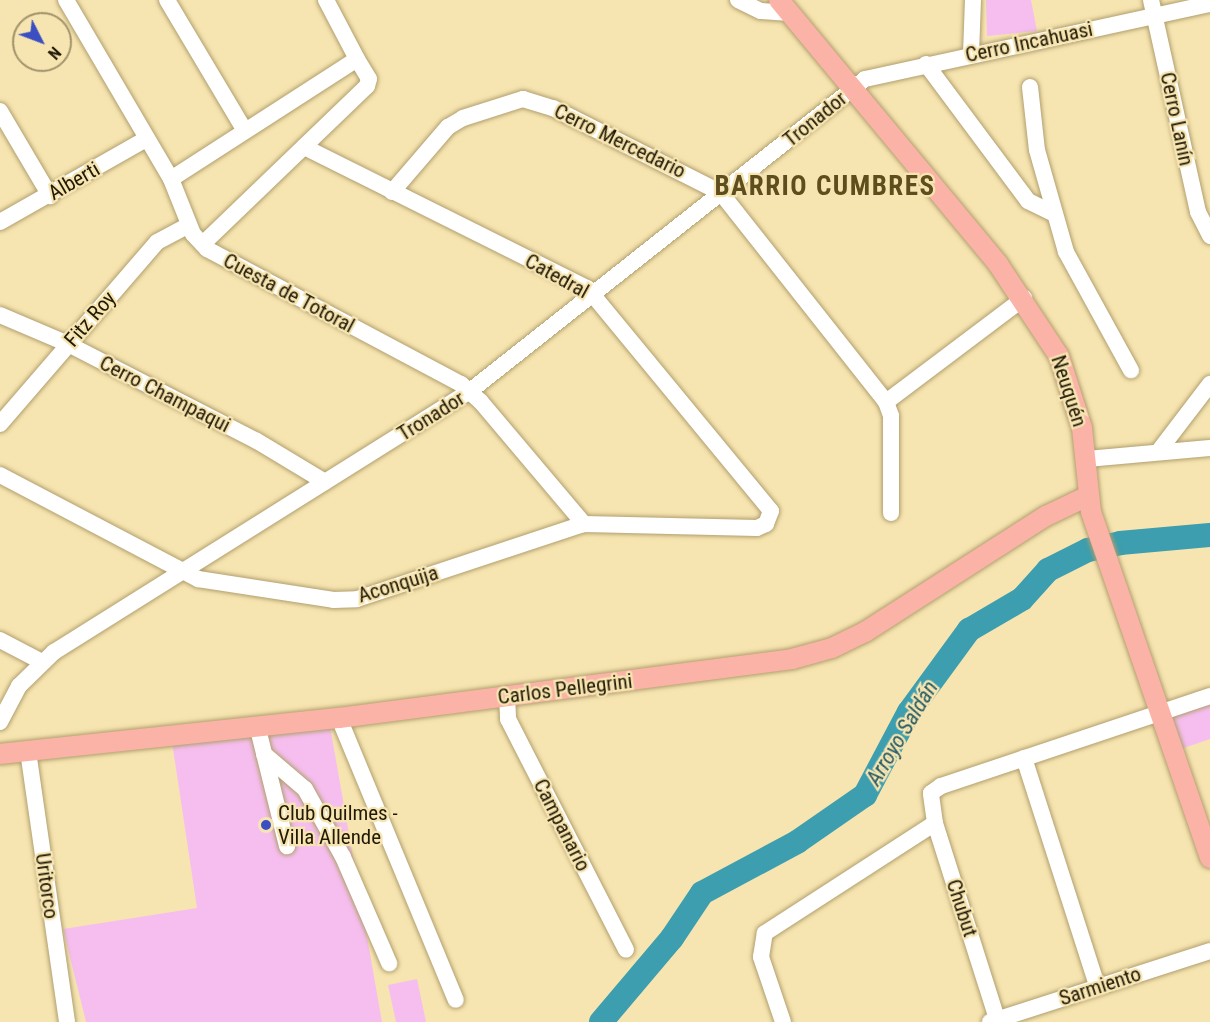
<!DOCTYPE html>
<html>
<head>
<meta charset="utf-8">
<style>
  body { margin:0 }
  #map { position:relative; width:1210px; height:1022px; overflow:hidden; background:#f7e5b1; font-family:"Roboto Condensed",sans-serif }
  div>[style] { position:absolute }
  .green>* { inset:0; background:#f6beef }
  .river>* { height:24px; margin:-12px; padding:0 12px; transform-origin:12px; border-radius:12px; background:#3c9eae }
  .roads { filter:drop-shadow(0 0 2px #b19f6e) drop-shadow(0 0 2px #b19f6e) }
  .minor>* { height:16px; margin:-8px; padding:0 8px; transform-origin:8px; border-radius:8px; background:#fff }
  .major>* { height:20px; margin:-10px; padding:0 10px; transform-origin:10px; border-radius:10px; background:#fbb3a7 }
  .dots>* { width:16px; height:16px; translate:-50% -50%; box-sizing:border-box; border:3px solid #f7e5b1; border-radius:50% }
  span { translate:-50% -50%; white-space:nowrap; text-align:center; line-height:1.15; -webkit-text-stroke:4.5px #f7e5b1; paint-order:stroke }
  .street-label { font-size:21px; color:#201905 }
  .poi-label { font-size:21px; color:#201905 }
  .left { translate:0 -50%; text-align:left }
  .water-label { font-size:22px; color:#255b64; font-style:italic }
  .district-label { font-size:27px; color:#5e4d1d; font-weight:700; letter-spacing:1.5px }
  .north { position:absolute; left:12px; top:12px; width:60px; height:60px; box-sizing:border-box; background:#f7e5b1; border:2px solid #a1936c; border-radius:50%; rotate:132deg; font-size:16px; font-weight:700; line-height:24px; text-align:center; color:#201905 }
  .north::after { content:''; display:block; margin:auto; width:21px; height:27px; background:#3b4fc2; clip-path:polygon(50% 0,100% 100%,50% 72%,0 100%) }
</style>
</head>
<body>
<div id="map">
  <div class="green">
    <div style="clip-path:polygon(986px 0,1031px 0,1037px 31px,987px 36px)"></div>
    <div style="clip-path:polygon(1210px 696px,1210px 739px,1175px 751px,1162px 713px)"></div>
    <div style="clip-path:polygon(330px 726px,382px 1022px,86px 1022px,63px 929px,197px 908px,172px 742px)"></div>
    <div style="clip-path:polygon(417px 979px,426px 1022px,396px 1022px,388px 985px)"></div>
  </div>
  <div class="river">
    <div style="left:601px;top:1022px;width:110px;rotate:-49.8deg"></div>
    <div style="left:672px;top:938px;width:54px;rotate:-56.3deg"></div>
    <div style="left:702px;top:893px;width:108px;rotate:-28.2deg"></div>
    <div style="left:797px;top:842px;width:83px;rotate:-34.7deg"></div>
    <div style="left:865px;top:795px;width:94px;rotate:-62.1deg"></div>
    <div style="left:909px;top:712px;width:102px;rotate:-53.8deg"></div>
    <div style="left:969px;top:630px;width:61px;rotate:-30.3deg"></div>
    <div style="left:1022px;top:599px;width:39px;rotate:-48deg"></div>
    <div style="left:1048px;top:570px;width:45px;rotate:-26.6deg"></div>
    <div style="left:1088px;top:550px;width:33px;rotate:-12deg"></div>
    <div style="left:1120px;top:543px;width:90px;rotate:-5.1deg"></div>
  </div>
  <div class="roads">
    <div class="minor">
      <div style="left:66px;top:0;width:208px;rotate:59.6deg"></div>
      <div style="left:171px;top:179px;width:59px;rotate:68.2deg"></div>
      <div style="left:193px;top:234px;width:21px;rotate:47deg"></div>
      <div style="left:207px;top:249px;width:288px;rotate:28deg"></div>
      <div style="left:461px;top:384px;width:27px;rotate:42deg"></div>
      <div style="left:481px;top:402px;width:160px;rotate:49.8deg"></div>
      <div style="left:167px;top:0;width:152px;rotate:59.2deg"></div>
      <div style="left:326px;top:0;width:67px;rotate:62.3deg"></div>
      <div style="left:738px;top:0;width:25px;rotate:26deg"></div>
      <div style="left:761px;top:11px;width:29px;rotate:4deg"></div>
      <div style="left:1151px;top:0;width:217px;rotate:77.5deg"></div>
      <div style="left:1198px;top:212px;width:27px;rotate:63deg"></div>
      <div style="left:971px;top:54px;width:54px;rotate:-87.9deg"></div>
      <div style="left:926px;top:64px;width:171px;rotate:53.3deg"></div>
      <div style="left:1028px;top:201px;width:28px;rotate:26deg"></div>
      <div style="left:1030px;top:87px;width:63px;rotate:83.7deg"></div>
      <div style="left:1037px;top:150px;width:106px;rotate:74.1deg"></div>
      <div style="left:1066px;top:252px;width:135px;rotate:61.2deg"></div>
      <div style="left:0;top:111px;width:99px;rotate:59.5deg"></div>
      <div style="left:171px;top:179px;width:221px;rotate:-32.8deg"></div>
      <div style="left:357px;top:59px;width:23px;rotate:59deg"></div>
      <div style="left:369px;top:79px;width:7px;rotate:106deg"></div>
      <div style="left:367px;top:86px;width:228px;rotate:136.1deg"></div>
      <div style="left:392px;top:192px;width:86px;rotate:-49.3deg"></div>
      <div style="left:448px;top:127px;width:17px;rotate:-31deg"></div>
      <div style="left:463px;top:118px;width:63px;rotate:-17.6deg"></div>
      <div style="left:523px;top:99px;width:31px;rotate:17deg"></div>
      <div style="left:553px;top:108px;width:188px;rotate:26.8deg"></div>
      <div style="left:721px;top:193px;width:266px;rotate:51.7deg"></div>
      <div style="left:886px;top:402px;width:15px;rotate:70deg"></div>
      <div style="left:891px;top:416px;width:97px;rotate:90deg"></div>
      <div style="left:0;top:222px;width:168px;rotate:-29.6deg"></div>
      <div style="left:0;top:315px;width:74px;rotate:23.1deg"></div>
      <div style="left:68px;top:344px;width:212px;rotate:27.2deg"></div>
      <div style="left:257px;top:441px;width:79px;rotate:31.1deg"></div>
      <div style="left:886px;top:402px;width:173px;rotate:-37deg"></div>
      <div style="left:0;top:424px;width:240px;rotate:-49.2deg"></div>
      <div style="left:157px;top:242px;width:36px;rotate:-28deg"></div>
      <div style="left:1158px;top:452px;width:86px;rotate:-52.6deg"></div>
      <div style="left:1087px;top:459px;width:123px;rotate:-5.1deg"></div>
      <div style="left:0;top:475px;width:224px;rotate:27.7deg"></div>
      <div style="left:198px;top:579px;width:137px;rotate:8.8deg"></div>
      <div style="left:333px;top:600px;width:24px;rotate:-2deg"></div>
      <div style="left:357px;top:599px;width:239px;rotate:-18.3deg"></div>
      <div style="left:584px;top:524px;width:173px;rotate:1.3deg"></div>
      <div style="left:757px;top:528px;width:10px;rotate:-24deg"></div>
      <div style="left:766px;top:524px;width:14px;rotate:-69deg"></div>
      <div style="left:771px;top:511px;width:289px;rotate:-129.5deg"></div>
      <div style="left:587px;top:288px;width:316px;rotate:-153.5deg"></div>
      <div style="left:0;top:640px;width:47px;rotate:27.6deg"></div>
      <div style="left:507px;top:697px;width:22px;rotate:87deg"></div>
      <div style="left:508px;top:719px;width:259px;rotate:62.9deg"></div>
      <div style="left:339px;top:718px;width:305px;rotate:67.5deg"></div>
      <div style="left:0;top:722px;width:41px;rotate:-62.2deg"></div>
      <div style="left:19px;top:686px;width:49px;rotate:-44.2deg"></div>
      <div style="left:54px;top:652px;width:491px;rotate:-32.1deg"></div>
      <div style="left:470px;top:391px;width:503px;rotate:-38.3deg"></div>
      <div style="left:865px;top:79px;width:353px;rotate:-12.3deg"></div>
      <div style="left:257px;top:725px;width:125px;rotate:76.1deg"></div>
      <div style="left:28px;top:751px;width:274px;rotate:81.8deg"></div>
      <div style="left:264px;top:754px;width:54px;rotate:40.5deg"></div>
      <div style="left:305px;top:789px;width:78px;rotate:60.8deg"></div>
      <div style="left:343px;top:857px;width:116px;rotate:66.5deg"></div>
      <div style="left:1024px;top:758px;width:239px;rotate:72.2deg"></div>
      <div style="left:783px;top:1022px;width:69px;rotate:-108.7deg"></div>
      <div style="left:761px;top:957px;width:24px;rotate:-81deg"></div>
      <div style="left:765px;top:933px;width:202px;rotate:-32.9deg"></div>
      <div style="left:990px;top:1022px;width:231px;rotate:-17.9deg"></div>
      <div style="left:998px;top:1022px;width:209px;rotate:-107.6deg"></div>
      <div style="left:935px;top:823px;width:30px;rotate:-98deg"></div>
      <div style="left:931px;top:793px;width:12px;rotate:-35deg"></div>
      <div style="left:941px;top:786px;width:284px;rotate:-18.5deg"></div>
    </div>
    <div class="major">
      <div style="left:779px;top:0;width:343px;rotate:50.3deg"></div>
      <div style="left:998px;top:264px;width:110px;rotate:56.5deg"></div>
      <div style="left:1059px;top:356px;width:76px;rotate:72.3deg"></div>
      <div style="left:1082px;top:428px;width:84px;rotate:83.9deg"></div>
      <div style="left:1091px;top:512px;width:366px;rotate:71deg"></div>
      <div style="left:0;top:754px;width:341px;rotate:-6.1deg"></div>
      <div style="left:339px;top:718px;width:457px;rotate:-7.4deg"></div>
      <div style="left:792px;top:659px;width:41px;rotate:-15.4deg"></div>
      <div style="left:832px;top:648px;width:37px;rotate:-26deg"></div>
      <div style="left:865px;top:632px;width:215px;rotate:-32.7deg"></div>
      <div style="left:1046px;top:516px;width:47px;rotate:-25.5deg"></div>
    </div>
  </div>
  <div class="dots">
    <div style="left:266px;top:825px;background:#3b4fc2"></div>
  </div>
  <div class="street-label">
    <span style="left:1029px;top:42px;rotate:-12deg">Cerro Incahuasi</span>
    <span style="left:815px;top:119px;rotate:-39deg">Tronador</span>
    <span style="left:1177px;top:119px;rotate:78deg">Cerro Lanín</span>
    <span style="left:620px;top:141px;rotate:26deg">Cerro Mercedario</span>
    <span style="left:74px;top:181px;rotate:-30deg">Alberti</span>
    <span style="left:557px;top:276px;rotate:29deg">Catedral</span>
    <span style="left:289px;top:293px;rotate:28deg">Cuesta de Totoral</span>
    <span style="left:90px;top:319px;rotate:-49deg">Fitz Roy</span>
    <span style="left:1069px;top:391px;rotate:72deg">Neuquén</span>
    <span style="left:165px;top:394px;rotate:27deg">Cerro Champaqui</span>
    <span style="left:431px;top:416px;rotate:-32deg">Tronador</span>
    <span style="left:398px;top:584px;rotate:-17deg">Aconquija</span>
    <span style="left:565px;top:689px;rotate:-7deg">Carlos Pellegrini</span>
    <span style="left:562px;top:825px;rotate:63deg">Campanario</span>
    <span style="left:47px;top:886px;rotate:82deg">Uritorco</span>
    <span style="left:962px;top:908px;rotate:72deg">Chubut</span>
    <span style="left:1100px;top:986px;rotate:-18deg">Sarmiento</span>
  </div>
  <div class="poi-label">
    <span class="left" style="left:278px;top:825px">Club Quilmes -<br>Villa Allende</span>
  </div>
  <div class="water-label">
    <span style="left:902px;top:733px;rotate:-59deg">Arroyo Saldán</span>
  </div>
  <div class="district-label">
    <span style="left:825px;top:187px">BARRIO CUMBRES</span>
  </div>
  <div class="north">N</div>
</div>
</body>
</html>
